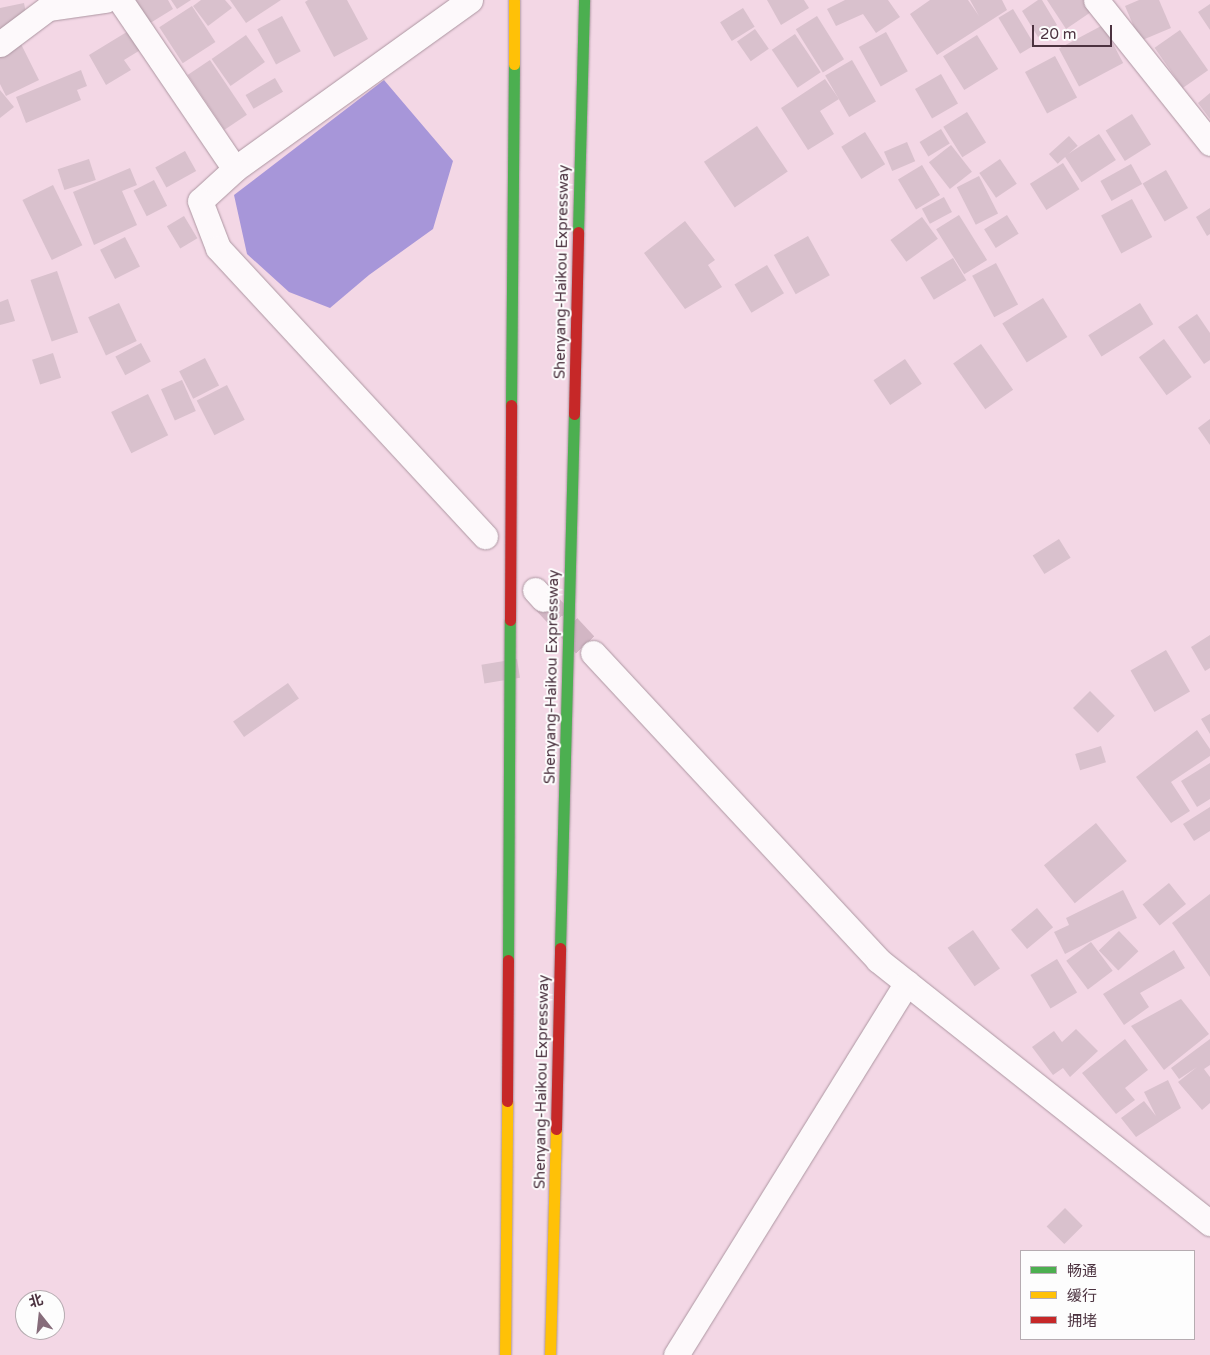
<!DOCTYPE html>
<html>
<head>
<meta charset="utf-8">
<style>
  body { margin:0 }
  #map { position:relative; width:1210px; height:1355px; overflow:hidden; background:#f3d7e5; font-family:"Varela Round","Noto Sans SC",sans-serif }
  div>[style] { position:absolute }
  .water>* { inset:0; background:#a796d9 }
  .building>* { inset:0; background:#d9c1cd; transform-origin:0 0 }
  .street-tunnel>* { height:25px; margin-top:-12.5px; transform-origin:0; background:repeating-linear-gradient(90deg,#d2b6c4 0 25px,transparent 0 37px) }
  .roads { filter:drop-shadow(0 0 1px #ac96a1) drop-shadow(0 0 1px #ac96a1) }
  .street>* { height:25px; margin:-12.5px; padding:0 12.5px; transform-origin:12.5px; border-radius:12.5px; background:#fdf9fb }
  .fast>* { height:11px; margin:-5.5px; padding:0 5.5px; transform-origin:5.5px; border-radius:5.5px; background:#4caf50 }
  .slow>* { height:11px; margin:-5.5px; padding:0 5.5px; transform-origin:5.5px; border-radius:5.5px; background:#ffc107 }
  .jam>* { height:11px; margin:-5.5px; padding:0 5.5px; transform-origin:5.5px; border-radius:5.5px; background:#c62828 }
  span { translate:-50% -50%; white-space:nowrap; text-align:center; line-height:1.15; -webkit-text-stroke:4px #fdfdfd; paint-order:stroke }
  .street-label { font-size:15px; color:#4c3340 }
  .legend { position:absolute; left:1020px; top:1250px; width:175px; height:90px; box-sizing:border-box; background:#fdfdfd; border:1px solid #b6acb1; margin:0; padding:6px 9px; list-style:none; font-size:15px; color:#4c3340 }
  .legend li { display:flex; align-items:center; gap:10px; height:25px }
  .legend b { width:25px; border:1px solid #b6acb1 }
  .north { position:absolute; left:15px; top:1290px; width:50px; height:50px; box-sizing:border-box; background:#fdfdfd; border:1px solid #b6acb1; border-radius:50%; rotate:344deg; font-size:14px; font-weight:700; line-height:20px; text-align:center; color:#4c3340 }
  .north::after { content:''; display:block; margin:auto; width:18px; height:22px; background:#866c7a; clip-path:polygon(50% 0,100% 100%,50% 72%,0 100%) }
  .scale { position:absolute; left:1032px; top:25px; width:80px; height:22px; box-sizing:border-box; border:2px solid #4c3340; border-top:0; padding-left:6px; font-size:15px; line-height:18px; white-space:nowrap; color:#4c3340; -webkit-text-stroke:4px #fdfdfd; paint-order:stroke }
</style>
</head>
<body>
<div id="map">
  <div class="water">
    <div style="clip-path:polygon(384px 80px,453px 161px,433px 229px,369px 275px,330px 308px,289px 292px,247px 254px,234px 195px)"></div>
  </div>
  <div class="building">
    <div style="clip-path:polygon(132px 0,168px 0,173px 9px,147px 25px)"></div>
    <div style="clip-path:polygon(171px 0,191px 0,177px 9px)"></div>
    <div style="clip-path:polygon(201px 0,225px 0,232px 8px,208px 26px,193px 6px)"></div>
    <div style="clip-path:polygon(230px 0,281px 0,246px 23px)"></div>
    <div style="clip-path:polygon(308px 0,347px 0,368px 39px,334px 57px,305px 2px)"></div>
    <div style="clip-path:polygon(767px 0,804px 0,809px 8px,781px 25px)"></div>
    <div style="clip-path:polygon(845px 0,888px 0,900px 17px,876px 33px,863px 14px,836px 26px,827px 9px)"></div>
    <div style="clip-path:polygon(930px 0,968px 0,979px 16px,970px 0,1002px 0,1007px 10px,937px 55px,910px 14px)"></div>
    <div style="clip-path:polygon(1038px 0,1042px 0,1057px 25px,1038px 37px,1022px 11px)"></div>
    <div style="clip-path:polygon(1047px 0,1083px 0,1091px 12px,1066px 29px)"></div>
    <div style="clip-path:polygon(1139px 0,1159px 0,1171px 28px,1140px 41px,1125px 6px)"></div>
    <div style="clip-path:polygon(24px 3px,28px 23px,0 46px,0 8px)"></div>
    <div style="clip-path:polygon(1210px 4px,1210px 30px,1198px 12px)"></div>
    <div style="left:192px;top:6px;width:43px;height:39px;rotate:57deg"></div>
    <div style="left:743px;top:8px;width:22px;height:27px;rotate:58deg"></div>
    <div style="left:1013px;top:9px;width:42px;height:17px;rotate:59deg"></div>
    <div style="left:282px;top:16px;width:40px;height:28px;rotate:62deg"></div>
    <div style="left:817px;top:16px;width:51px;height:25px;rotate:58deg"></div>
    <div style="left:1103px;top:25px;width:43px;height:50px;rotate:62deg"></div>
    <div style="left:755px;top:29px;width:24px;height:22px;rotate:55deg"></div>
    <div style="clip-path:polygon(130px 30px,142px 49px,124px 60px,131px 70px,106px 85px,89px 55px)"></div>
    <div style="left:1180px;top:30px;width:49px;height:31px;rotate:55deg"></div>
    <div style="left:886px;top:32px;width:45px;height:31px;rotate:61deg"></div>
    <div style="left:795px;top:34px;width:46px;height:28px;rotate:56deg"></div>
    <div style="left:246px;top:35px;width:33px;height:42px;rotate:55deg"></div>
    <div style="left:977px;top:35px;width:40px;height:40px;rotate:58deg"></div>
    <div style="clip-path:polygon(20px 42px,39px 80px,6px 96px,0 84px,0 52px)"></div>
    <div style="left:1055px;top:56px;width:47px;height:34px;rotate:62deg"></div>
    <div style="left:210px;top:60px;width:66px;height:27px;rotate:56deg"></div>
    <div style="left:852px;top:60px;width:48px;height:31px;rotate:60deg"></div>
    <div style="clip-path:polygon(81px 70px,87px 86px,77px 90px,81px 100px,26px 123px,16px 97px)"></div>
    <div style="left:941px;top:74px;width:34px;height:30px;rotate:60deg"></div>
    <div style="left:275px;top:78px;width:16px;height:34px;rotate:60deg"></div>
    <div style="clip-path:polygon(825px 79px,839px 99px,820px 111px,834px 134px,808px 150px,781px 108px)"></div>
    <div style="clip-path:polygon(0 90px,14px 107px,0 118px)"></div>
    <div style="clip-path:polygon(1210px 93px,1210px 119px,1198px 103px)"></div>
    <div style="left:967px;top:112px;width:36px;height:28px;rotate:58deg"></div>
    <div style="left:1132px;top:114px;width:36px;height:31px;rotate:58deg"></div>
    <div style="left:757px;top:126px;width:55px;height:64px;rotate:56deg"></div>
    <div style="left:941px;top:129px;width:17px;height:25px;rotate:59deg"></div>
    <div style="left:865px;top:132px;width:38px;height:28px;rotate:58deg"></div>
    <div style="left:1099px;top:134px;width:31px;height:41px;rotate:57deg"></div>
    <div style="left:1069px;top:136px;width:13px;height:27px;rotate:48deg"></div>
    <div style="left:907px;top:142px;width:21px;height:25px;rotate:67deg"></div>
    <div style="left:951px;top:145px;width:34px;height:28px;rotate:52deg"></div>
    <div style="left:185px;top:151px;width:23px;height:34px;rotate:61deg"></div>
    <div style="left:89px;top:159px;width:22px;height:33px;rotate:72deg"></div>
    <div style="left:1000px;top:159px;width:30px;height:25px;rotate:56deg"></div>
    <div style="left:1063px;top:163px;width:31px;height:39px;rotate:58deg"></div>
    <div style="left:1131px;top:164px;width:23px;height:35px;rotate:61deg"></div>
    <div style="left:922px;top:165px;width:35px;height:28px;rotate:59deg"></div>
    <div style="clip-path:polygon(130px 168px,137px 185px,122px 191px,137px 225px,94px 245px,73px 192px)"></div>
    <div style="left:1166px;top:170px;width:44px;height:27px;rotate:60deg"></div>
    <div style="left:979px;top:176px;width:42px;height:25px;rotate:63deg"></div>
    <div style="left:154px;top:180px;width:29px;height:23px;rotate:63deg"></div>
    <div style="left:53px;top:185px;width:67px;height:34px;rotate:64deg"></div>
    <div style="left:944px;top:197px;width:17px;height:25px;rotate:62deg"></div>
    <div style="left:1132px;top:199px;width:43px;height:35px;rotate:62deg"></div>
    <div style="clip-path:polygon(1210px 208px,1210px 234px,1207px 236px,1196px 217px)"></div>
    <div style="left:959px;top:215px;width:53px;height:27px;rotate:58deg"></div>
    <div style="left:1007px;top:215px;width:22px;height:27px;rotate:58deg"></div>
    <div style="left:184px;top:216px;width:26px;height:20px;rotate:59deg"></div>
    <div style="left:922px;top:217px;width:27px;height:39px;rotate:54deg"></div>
    <div style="clip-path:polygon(685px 221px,715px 260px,708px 265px,722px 287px,685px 309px,644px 253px)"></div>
    <div style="left:808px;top:236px;width:45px;height:39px;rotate:61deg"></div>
    <div style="left:125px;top:237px;width:33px;height:28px;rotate:63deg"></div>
    <div style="left:953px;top:258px;width:26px;height:38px;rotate:59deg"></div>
    <div style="left:996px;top:263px;width:47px;height:27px;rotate:62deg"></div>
    <div style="left:767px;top:265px;width:33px;height:38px;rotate:59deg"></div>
    <div style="left:57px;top:271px;width:65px;height:28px;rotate:71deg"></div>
    <div style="left:1043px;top:298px;width:46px;height:48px;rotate:58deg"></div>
    <div style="clip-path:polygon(8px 299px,15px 321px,0 325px,0 302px)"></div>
    <div style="left:119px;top:303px;width:42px;height:34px;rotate:65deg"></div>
    <div style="left:1140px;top:303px;width:25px;height:61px;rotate:58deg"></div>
    <div style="clip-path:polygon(1197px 314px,1210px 333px,1210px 360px,1204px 364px,1178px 327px)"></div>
    <div style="left:1164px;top:339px;width:47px;height:31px;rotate:54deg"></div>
    <div style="left:141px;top:343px;width:21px;height:29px;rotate:62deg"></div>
    <div style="left:981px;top:344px;width:56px;height:34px;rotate:55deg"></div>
    <div style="left:53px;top:353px;width:26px;height:22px;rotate:72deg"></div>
    <div style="left:205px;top:358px;width:31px;height:29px;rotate:63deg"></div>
    <div style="left:905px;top:359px;width:30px;height:38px;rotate:56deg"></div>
    <div style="left:182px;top:380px;width:34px;height:23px;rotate:66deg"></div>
    <div style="left:227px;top:385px;width:39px;height:34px;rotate:63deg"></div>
    <div style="left:148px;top:394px;width:46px;height:41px;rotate:64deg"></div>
    <div style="clip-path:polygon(1210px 419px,1210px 445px,1198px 428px)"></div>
    <div style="left:1059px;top:539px;width:22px;height:31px;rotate:58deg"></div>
    <div style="clip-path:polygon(1210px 635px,1210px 668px,1205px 671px,1191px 647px)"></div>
    <div style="left:1166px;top:650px;width:48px;height:41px;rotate:60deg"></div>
    <div style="left:517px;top:659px;width:19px;height:36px;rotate:81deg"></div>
    <div style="left:288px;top:683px;width:19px;height:67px;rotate:55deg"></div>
    <div style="left:1090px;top:691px;width:35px;height:24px;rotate:45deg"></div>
    <div style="clip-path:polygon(1210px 714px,1210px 734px,1201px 719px)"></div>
    <div style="clip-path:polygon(1197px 730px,1210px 749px,1210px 756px,1171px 782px,1190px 811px,1171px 823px,1136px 777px)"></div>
    <div style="left:1101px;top:746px;width:17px;height:27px;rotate:73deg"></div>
    <div style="clip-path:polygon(1210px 763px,1210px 799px,1197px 807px,1181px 781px)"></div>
    <div style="clip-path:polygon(1210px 807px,1210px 831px,1194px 841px,1183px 824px)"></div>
    <div style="left:1096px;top:823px;width:49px;height:67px;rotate:51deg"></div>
    <div style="left:1169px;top:883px;width:27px;height:34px;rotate:51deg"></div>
    <div style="clip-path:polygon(1123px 890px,1137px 918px,1065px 954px,1054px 932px,1069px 925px,1066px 918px)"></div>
    <div style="clip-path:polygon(1210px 894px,1210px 977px,1172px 923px)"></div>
    <div style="left:1037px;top:908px;width:25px;height:34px;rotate:50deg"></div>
    <div style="left:973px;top:930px;width:47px;height:31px;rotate:55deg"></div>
    <div style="left:1119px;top:931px;width:28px;height:28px;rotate:46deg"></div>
    <div style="left:1091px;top:942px;width:36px;height:31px;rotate:53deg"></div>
    <div style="clip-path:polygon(1174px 950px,1185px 968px,1140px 993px,1149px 1007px,1124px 1025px,1103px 994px)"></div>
    <div style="left:1057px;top:959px;width:39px;height:31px;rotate:59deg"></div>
    <div style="clip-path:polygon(1181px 999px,1209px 1034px,1164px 1070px,1131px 1026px)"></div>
    <div style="clip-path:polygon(1076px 1029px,1098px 1051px,1070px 1077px,1063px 1068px,1053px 1075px,1032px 1047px,1054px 1031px,1062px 1042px)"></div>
    <div style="clip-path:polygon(1125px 1039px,1148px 1070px,1125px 1088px,1135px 1100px,1116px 1114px,1082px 1073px)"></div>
    <div style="clip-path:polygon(1210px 1039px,1210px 1065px,1204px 1069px,1210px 1077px,1210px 1103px,1202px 1110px,1178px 1082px,1197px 1067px,1179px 1079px,1171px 1068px)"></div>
    <div style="clip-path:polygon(1168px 1080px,1181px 1108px,1136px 1137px,1121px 1118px,1144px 1101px,1156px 1116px,1144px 1092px)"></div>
    <div style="left:1065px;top:1208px;width:25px;height:26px;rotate:45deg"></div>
  </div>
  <div class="street-tunnel">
    <div style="left:543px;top:599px;width:74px;rotate:47.2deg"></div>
  </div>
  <div class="roads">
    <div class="street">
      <div style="left:120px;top:0;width:204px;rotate:55.8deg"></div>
      <div style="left:470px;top:0;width:289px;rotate:144.3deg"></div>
      <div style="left:235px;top:169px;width:47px;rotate:137.6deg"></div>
      <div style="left:200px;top:201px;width:50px;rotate:69deg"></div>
      <div style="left:218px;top:248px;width:393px;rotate:47.2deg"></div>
      <div style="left:1096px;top:0;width:183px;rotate:51.4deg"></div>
      <div style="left:0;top:44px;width:60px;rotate:-36.9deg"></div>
      <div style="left:48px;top:8px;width:58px;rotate:-8deg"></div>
      <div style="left:535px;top:590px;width:12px;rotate:48deg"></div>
      <div style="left:593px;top:653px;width:419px;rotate:47.1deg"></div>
      <div style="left:878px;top:960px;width:424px;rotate:38.4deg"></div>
      <div style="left:676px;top:1355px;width:438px;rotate:-58.2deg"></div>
    </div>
    <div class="fast">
      <div style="left:578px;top:232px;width:232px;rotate:-88.5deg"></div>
      <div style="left:511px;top:405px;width:341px;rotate:-89.5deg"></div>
      <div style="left:560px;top:948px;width:534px;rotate:-88.5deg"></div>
      <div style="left:508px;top:960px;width:340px;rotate:-89.7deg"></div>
    </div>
    <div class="slow">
      <div style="left:514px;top:64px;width:64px;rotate:-90deg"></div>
      <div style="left:505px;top:1355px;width:254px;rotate:-89.5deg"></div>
      <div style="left:550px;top:1355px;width:226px;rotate:-88.5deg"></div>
    </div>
    <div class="jam">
      <div style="left:574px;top:414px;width:182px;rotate:-88.7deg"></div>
      <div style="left:510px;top:620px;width:215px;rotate:-89.7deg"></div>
      <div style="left:507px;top:1101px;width:141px;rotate:-89.6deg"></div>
      <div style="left:556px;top:1129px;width:181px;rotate:-88.7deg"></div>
    </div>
  </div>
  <div class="street-label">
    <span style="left:562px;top:272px;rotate:-89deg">Shenyang-Haikou Expressway</span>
    <span style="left:552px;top:677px;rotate:-89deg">Shenyang-Haikou Expressway</span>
    <span style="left:542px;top:1082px;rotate:-89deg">Shenyang-Haikou Expressway</span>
  </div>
  <ul class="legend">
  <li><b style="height:6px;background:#4caf50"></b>畅通</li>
  <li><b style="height:6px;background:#ffc107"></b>缓行</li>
  <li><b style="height:6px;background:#c62828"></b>拥堵</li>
  </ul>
  <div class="north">北</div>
  <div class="scale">20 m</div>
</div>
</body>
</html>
